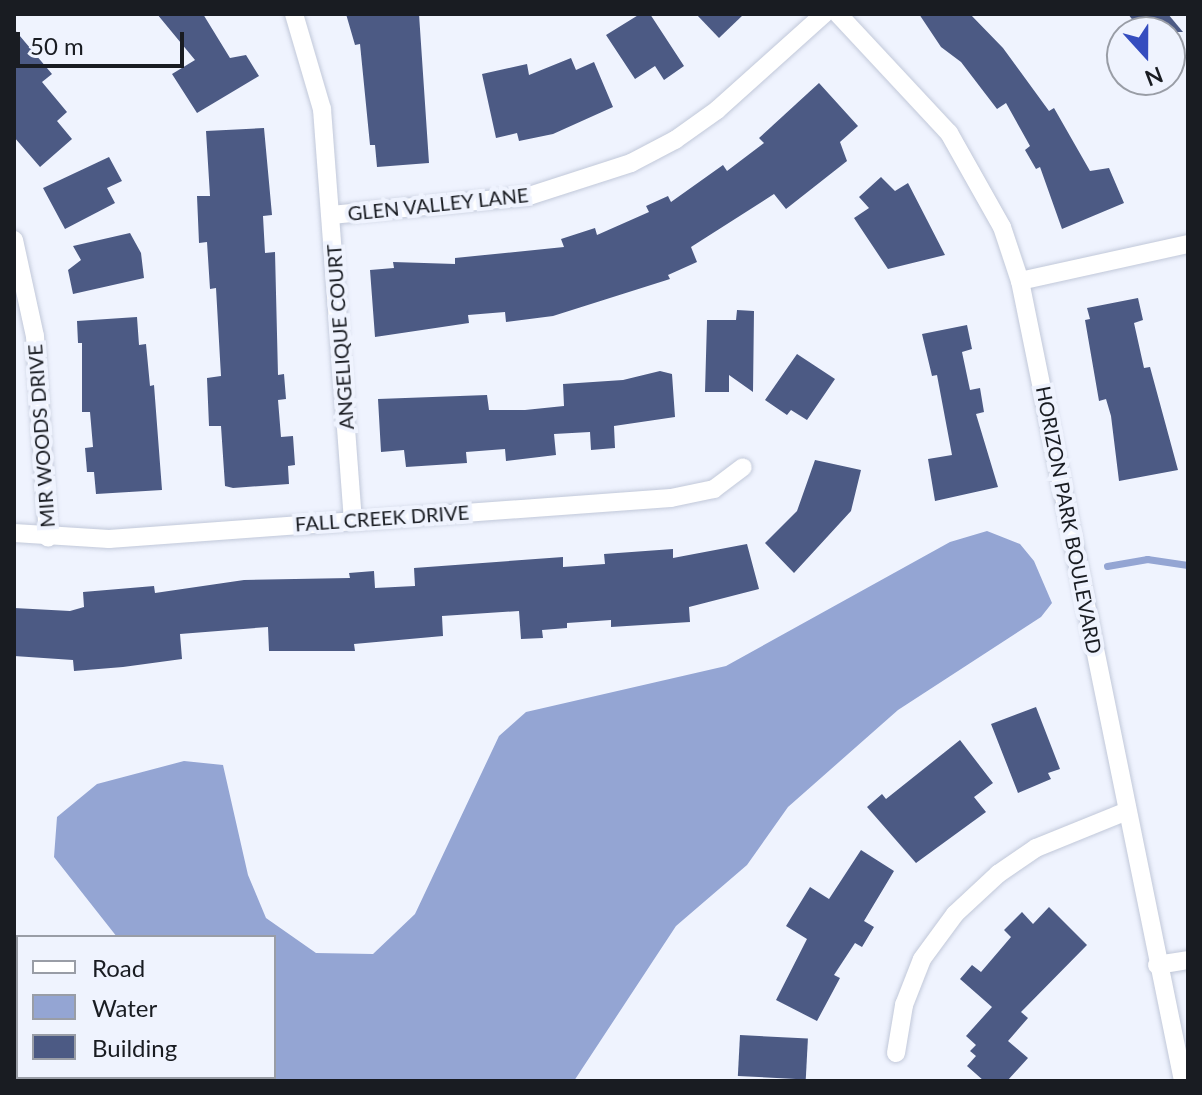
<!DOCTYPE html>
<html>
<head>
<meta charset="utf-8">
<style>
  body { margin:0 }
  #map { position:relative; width:1202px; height:1095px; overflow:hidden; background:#eff3fe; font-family:Lato,sans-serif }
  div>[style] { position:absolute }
  .water>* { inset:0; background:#94a5d3 }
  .stream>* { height:7px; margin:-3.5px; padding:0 3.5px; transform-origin:3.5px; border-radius:3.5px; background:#94a5d3 }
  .building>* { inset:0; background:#4c5a84; transform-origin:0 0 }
  .roads { filter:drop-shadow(0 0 2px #c1c8d9) drop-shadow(0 0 2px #c1c8d9) }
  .minor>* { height:18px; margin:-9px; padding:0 9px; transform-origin:9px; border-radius:9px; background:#fff }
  span { translate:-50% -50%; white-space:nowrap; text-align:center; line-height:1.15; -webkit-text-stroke:8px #eff3fe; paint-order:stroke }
  .street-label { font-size:20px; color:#191c22 }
  .frame { position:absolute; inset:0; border:16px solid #191c22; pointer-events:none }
  .legend { position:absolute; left:16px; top:935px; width:260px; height:144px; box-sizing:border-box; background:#eff3fe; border:2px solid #999da6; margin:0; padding:10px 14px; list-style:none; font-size:24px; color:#191c22 }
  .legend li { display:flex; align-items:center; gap:16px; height:40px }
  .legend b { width:40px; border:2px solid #999da6 }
  .north { position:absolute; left:1106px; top:16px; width:80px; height:80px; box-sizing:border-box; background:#eff3fe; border:2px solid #999da6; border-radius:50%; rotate:159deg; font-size:22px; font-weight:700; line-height:32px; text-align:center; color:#191c22 }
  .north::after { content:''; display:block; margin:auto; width:28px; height:36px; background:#354dbf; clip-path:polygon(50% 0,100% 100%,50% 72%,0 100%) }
  .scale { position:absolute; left:16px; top:32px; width:168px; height:36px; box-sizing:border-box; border:4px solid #191c22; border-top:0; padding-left:10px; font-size:24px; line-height:28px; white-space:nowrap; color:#191c22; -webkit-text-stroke:6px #eff3fe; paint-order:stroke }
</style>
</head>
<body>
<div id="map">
  <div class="water">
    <div style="clip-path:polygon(987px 531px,1020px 544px,1034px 561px,1052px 603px,1041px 617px,898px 710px,788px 807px,747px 865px,676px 926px,574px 1081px,229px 1081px,226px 1077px,274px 1077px,274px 937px,117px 937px,54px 857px,57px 817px,97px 784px,184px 761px,223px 765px,248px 875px,266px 918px,316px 953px,373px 954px,415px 914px,499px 736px,526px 712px,726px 666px,950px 542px)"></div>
  </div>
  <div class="stream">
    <div style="left:1107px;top:566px;width:41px;rotate:-9.9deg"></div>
    <div style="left:1147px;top:559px;width:41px;rotate:8.3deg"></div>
  </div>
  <div class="building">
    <div style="clip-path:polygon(157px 14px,203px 14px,230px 58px,246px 55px,259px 76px,197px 113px,172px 74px,195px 60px)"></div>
    <div style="clip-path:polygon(346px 14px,419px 14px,429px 163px,377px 167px,375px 145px,370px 145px,360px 44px,355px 45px)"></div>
    <div style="clip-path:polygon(640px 14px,650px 14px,684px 66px,664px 80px,655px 66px,635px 79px,606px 35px)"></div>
    <div style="clip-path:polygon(696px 14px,744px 14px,719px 38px)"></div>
    <div style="clip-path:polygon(919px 14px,970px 14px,1003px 48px,1049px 111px,1054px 108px,1090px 171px,1109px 168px,1124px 203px,1062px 229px,1040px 167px,1036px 169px,1025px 150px,1030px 146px,1006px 103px,997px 109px,961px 62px,941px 47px)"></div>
    <div style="clip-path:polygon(1128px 14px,1168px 14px,1183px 32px,1142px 32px)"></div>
    <div style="clip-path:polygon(14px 29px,52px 74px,42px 82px,67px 112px,57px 121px,72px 139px,40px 167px,14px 137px)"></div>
    <div style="clip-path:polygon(571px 58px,576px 70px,594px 62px,613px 107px,553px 134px,519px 141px,517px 133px,496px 138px,482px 74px,527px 64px,529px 75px)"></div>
    <div style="clip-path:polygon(819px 83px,858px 126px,840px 142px,847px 161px,786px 209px,774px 194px,691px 247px,697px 262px,668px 275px,670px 279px,553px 316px,506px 322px,505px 312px,468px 315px,469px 323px,375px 337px,370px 270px,394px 268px,393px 262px,455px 264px,455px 258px,564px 247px,561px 239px,595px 228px,597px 235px,649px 212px,646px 206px,668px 196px,671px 202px,723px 165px,727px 171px,764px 143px,759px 138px)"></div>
    <div style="clip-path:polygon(264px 128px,272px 215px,263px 216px,265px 253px,275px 252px,278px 375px,284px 374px,286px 399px,278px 400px,281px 437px,293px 436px,295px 465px,288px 466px,289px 484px,233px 488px,225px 486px,221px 426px,209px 426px,207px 378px,221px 376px,220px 359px,216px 288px,210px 289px,207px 242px,199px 243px,197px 196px,210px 196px,206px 131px)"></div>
    <div style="clip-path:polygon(109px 157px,122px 181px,107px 188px,115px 203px,65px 229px,43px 188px)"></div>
    <div style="clip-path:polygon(881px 177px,895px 191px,908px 183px,945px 255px,888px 269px,854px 218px,869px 208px,859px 197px)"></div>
    <div style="clip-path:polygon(130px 233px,141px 253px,144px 278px,73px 294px,68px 270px,81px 260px,73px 246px)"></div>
    <div style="clip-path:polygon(1138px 298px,1143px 320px,1134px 323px,1144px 368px,1150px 367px,1178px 470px,1119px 481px,1111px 416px,1106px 399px,1099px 401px,1085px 320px,1090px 319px,1087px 308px)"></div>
    <div style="clip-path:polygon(737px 310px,754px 311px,753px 392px,729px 375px,729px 392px,705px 392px,707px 320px,736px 320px)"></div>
    <div style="clip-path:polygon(137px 317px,139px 345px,146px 344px,150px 386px,154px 385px,162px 490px,96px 494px,94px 472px,87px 472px,85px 448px,93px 447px,90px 412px,82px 412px,82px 343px,78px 343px,77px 321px)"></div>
    <div style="clip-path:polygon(967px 325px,972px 349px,962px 352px,970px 390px,980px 388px,984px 412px,976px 414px,998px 487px,935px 501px,928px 459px,952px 455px,937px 375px,932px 376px,922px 334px)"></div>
    <div style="clip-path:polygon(797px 354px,835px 379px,807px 420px,791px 410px,787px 415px,765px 400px)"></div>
    <div style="clip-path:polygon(660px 371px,672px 374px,675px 417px,614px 426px,615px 448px,591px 450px,590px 432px,554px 434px,556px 455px,506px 461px,505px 449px,466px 452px,467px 463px,406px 467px,404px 450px,381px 452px,378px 399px,487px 395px,489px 410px,525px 410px,564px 406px,563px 384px,623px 380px)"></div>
    <div style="clip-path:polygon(815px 460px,861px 470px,851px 511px,794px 573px,765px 543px,797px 511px)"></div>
    <div style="clip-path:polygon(747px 544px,759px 589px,689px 607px,690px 622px,611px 627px,611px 620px,567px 623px,567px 628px,542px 630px,543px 638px,521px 639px,519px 611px,442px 616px,443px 636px,354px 644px,355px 651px,269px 651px,268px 627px,180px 634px,182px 659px,123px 667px,74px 671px,73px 660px,14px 656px,14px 608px,70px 611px,84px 607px,83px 592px,154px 586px,155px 593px,244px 580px,350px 578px,349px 573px,374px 571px,375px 588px,415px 586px,414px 568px,563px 557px,563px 567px,605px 564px,604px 554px,673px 549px,673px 558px)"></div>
    <div style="clip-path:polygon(1036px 707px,1060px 769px,1048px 773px,1051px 779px,1018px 793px,991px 724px)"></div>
    <div style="clip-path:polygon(960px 740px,993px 783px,974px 797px,986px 812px,916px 863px,867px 807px,882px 794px,886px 799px)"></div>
    <div style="clip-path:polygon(861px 850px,894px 871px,864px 921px,874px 927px,862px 947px,855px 943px,834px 975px,840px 978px,817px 1021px,776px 1000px,807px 939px,786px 926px,810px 887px,829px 899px)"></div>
    <div style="clip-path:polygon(1049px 907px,1087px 945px,1021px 1012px,1028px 1018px,1008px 1041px,1028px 1058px,1007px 1081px,984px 1081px,967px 1066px,976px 1056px,970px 1051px,976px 1045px,966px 1036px,992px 1007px,960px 979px,972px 965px,981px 972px,1011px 937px,1004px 930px,1022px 912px,1033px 924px)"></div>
    <div style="left:740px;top:1035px;width:68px;height:41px;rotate:3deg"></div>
  </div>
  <div class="roads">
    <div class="minor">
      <div style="left:294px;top:14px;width:99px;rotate:73.6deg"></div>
      <div style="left:322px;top:109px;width:412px;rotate:85.7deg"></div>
      <div style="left:838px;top:14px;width:163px;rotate:47deg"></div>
      <div style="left:949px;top:133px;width:108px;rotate:60.6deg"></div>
      <div style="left:1002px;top:227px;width:57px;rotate:71.6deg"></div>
      <div style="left:1020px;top:281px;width:816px;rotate:78.48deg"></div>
      <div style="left:331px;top:215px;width:199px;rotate:-5.5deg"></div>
      <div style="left:529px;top:196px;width:107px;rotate:-17.9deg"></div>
      <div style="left:631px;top:163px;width:50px;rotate:-27.6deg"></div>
      <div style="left:675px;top:140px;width:52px;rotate:-35.5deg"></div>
      <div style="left:717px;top:110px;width:144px;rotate:-41.9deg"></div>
      <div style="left:14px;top:240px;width:98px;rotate:77.7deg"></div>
      <div style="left:35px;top:336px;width:202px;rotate:86.3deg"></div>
      <div style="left:1020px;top:281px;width:172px;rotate:-12.4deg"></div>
      <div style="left:14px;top:533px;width:95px;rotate:3.6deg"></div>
      <div style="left:109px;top:539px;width:563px;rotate:-4.17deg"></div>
      <div style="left:671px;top:498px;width:44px;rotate:-11.8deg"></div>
      <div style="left:714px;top:489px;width:36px;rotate:-37deg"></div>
      <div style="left:1157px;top:965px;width:31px;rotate:-9deg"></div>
      <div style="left:896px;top:1053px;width:49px;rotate:-80.5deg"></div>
      <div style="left:904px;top:1005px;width:49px;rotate:-68.6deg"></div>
      <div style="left:922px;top:959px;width:56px;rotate:-53.7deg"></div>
      <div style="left:955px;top:914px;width:59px;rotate:-42.9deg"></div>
      <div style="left:998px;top:874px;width:46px;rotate:-34.4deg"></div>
      <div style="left:1036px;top:848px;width:98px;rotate:-22.1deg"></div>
    </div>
  </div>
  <div class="street-label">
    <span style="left:438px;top:204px;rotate:-6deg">GLEN VALLEY LANE</span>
    <span style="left:340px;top:337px;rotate:-94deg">ANGELIQUE COURT</span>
    <span style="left:41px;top:436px;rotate:-94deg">MIR WOODS DRIVE</span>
    <span style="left:382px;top:518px;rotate:-4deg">FALL CREEK DRIVE</span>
    <span style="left:1069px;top:520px;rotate:79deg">HORIZON PARK BOULEVARD</span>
  </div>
  <div class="frame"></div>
  <ul class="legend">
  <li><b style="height:10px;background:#fff"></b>Road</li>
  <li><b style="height:22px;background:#94a5d3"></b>Water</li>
  <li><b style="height:22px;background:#4c5a84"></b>Building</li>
  </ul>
  <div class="north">N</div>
  <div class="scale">50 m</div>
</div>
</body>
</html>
